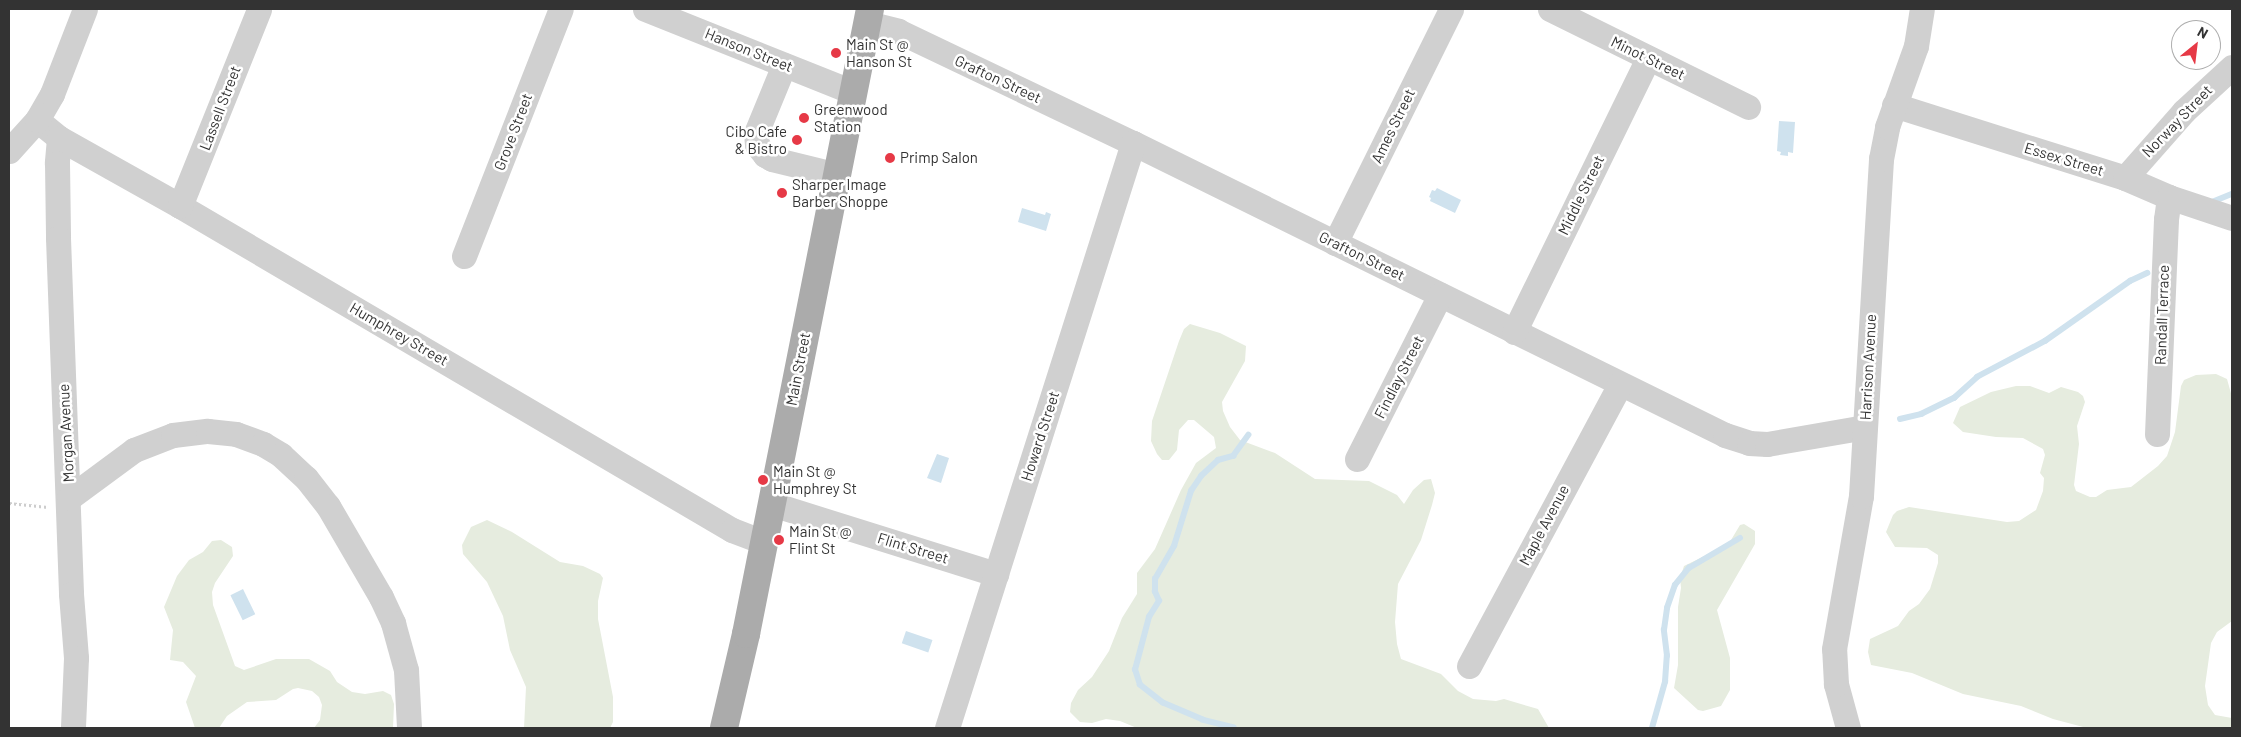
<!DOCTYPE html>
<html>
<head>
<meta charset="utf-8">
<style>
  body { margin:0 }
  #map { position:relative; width:2241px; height:737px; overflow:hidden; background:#fff; font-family:Barlow,sans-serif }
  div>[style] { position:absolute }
  .green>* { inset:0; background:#e6ecdf }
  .water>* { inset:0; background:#cfe2ee; transform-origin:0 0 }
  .stream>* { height:5.5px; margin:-2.75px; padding:0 2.75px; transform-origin:2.75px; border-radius:2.75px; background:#cfe2ee }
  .path>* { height:3px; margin-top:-1.5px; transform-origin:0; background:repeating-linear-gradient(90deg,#cdcdcd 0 2.5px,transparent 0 5px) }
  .minor>* { height:25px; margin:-12.5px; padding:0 12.5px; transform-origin:12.5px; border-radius:12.5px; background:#d0d0d0 }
  .major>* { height:28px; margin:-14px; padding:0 14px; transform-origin:14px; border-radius:14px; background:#ababab }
  .dots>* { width:14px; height:14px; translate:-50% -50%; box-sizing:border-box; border:2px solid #fff; border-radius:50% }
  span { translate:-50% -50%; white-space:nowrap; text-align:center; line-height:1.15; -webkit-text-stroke:5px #fff; paint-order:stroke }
  .poi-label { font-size:15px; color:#333 }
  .left { translate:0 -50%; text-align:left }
  .right { translate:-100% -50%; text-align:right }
  .street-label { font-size:15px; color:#333 }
  .frame { position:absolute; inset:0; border:10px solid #333; pointer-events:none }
  .north { position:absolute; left:2171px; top:20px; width:50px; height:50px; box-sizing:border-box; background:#fff; border:1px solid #adadad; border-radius:50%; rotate:29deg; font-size:14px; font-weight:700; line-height:20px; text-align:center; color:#333 }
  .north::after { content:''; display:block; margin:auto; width:18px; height:22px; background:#e63946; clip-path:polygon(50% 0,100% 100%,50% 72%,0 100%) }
</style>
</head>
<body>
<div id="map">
  <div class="green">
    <div style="clip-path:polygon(1190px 324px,1220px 333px,1246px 346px,1245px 361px,1222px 402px,1223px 411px,1230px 427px,1240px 440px,1275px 453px,1315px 479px,1369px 481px,1397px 495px,1404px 504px,1413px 490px,1424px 480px,1431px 479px,1435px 493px,1432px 505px,1421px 540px,1398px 584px,1395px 622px,1397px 644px,1401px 659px,1441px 674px,1458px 691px,1473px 699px,1496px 701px,1504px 699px,1538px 709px,1549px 728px,1137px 728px,1120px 721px,1106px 719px,1092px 723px,1080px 722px,1070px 712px,1071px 703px,1078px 690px,1092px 677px,1109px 651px,1122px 618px,1137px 594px,1137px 573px,1155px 549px,1181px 490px,1196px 463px,1216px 448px,1214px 437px,1194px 420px,1188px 420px,1179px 430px,1177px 450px,1169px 460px,1162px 460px,1157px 454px,1151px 441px,1152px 421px,1179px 341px,1184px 329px)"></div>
    <div style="clip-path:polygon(2216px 374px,2227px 379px,2232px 397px,2232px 621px,2217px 632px,2211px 643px,2205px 686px,2208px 705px,2215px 715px,2232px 718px,2232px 728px,2087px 728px,2053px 719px,2021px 706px,1963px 694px,1912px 673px,1871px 665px,1868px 652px,1870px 639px,1898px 626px,1909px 611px,1919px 604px,1930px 589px,1938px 563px,1938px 555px,1927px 548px,1895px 547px,1886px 532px,1893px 515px,1897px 511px,1909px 507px,2007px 522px,2019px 521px,2036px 510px,2043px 491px,2044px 478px,2040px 473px,2045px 455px,2043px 449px,2023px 438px,1996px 437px,1963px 432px,1953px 423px,1960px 407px,1991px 392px,2016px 386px,2030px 386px,2049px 393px,2061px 387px,2078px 392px,2083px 396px,2085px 402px,2077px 426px,2079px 444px,2074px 485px,2076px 491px,2090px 497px,2096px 497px,2107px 490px,2131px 487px,2158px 466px,2167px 456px,2175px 432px,2181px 386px,2184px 380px,2196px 375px)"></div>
    <div style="clip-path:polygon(487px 520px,512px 532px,560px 562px,583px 566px,600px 574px,603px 578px,598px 601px,598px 619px,613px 697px,613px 722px,610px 728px,524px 728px,526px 687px,510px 650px,503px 616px,487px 582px,463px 554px,462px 545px,471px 527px)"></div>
    <div style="clip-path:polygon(1744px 524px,1755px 531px,1755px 544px,1717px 610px,1730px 658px,1730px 690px,1721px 706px,1703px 711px,1698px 710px,1674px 688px,1678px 665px,1678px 607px,1681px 588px,1680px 578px,1684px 566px,1723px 547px,1731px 540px,1740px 525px)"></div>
    <div style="clip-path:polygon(221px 540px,232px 547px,233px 556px,215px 583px,212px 592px,213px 605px,235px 666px,244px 670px,276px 659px,309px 659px,330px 671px,337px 682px,352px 692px,365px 694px,383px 691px,391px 695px,394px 704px,393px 728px,314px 728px,320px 720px,322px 705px,319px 697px,312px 691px,298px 688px,293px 689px,276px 700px,247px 702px,227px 716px,219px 728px,195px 728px,186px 702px,196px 676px,183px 662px,170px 660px,173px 630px,164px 607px,177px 576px,189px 560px,203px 552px,212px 541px)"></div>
  </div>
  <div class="water">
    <div style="clip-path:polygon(1779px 121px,1795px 122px,1793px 153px,1788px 152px,1788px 156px,1780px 155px,1781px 152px,1777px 151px)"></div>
    <div style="clip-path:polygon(1437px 188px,1461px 200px,1455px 213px,1430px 201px,1431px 198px,1429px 197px,1432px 190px,1435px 191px)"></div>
    <div style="clip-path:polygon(1022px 208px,1045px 215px,1046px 212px,1051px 214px,1046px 231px,1018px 222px)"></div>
    <div style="clip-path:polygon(937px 454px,949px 458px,941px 483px,927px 478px)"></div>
    <div style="left:243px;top:589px;width:28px;height:14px;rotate:64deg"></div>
    <div style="left:906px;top:631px;width:28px;height:13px;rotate:19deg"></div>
  </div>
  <div class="stream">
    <div style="left:2212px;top:202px;width:22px;rotate:-22deg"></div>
    <div style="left:1900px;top:419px;width:22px;rotate:-13deg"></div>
    <div style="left:1921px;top:414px;width:37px;rotate:-26deg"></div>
    <div style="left:1954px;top:398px;width:31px;rotate:-42deg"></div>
    <div style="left:1977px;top:377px;width:77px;rotate:-27.9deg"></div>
    <div style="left:2045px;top:341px;width:104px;rotate:-35.2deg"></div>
    <div style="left:2130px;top:281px;width:19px;rotate:-25deg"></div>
    <div style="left:1234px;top:728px;width:32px;rotate:-166deg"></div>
    <div style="left:1203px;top:720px;width:43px;rotate:-157deg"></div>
    <div style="left:1163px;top:703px;width:29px;rotate:-142deg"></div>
    <div style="left:1140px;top:685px;width:16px;rotate:-108deg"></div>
    <div style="left:1135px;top:670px;width:55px;rotate:-75.2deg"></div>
    <div style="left:1149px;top:617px;width:19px;rotate:-58deg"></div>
    <div style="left:1159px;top:601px;width:10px;rotate:-114deg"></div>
    <div style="left:1155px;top:592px;width:13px;rotate:-90deg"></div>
    <div style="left:1155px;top:579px;width:38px;rotate:-60deg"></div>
    <div style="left:1174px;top:546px;width:58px;rotate:-72.8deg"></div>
    <div style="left:1191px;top:491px;width:18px;rotate:-56deg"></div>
    <div style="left:1201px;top:476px;width:23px;rotate:-43deg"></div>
    <div style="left:1218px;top:460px;width:16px;rotate:-15deg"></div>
    <div style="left:1233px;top:456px;width:26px;rotate:-54deg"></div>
    <div style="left:1652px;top:728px;width:48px;rotate:-74.2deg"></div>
    <div style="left:1665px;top:682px;width:26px;rotate:-86deg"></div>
    <div style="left:1667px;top:656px;width:26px;rotate:-97deg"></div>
    <div style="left:1664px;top:630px;width:22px;rotate:-82deg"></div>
    <div style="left:1667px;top:608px;width:24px;rotate:-71deg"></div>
    <div style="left:1675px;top:585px;width:22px;rotate:-51deg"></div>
    <div style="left:1689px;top:568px;width:59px;rotate:-30.5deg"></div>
  </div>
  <div class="path">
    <div style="left:9px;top:503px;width:39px;rotate:6deg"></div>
  </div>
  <div class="minor">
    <div style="left:645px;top:9px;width:224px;rotate:21.8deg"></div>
    <div style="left:1550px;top:9px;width:221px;rotate:26.3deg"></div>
    <div style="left:867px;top:23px;width:32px;rotate:14deg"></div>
    <div style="left:898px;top:31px;width:260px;rotate:25.5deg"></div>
    <div style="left:1133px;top:143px;width:660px;rotate:26.25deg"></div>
    <div style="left:1725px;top:435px;width:25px;rotate:18deg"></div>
    <div style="left:1749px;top:443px;width:18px;rotate:3deg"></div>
    <div style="left:1767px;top:444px;width:99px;rotate:-9.8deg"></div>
    <div style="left:784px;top:65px;width:74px;rotate:112.4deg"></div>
    <div style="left:756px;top:133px;width:12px;rotate:85deg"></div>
    <div style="left:757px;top:145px;width:13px;rotate:51deg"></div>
    <div style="left:765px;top:155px;width:8px;rotate:30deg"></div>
    <div style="left:772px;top:159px;width:67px;rotate:13.8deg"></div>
    <div style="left:1894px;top:105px;width:242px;rotate:17.5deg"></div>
    <div style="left:2125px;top:178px;width:48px;rotate:23.4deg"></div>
    <div style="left:2169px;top:197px;width:66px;rotate:18.4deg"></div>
    <div style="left:37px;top:120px;width:28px;rotate:39deg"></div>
    <div style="left:59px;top:138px;width:139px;rotate:29.3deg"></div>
    <div style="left:180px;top:206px;width:640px;rotate:30.41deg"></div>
    <div style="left:732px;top:530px;width:34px;rotate:21deg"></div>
    <div style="left:59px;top:138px;width:25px;rotate:95deg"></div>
    <div style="left:57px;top:163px;width:75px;rotate:89.2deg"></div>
    <div style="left:58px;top:238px;width:356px;rotate:87.9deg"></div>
    <div style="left:71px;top:594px;width:64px;rotate:85.5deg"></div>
    <div style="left:76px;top:658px;width:70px;rotate:92.5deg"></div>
    <div style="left:9px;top:151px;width:42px;rotate:-47.9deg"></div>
    <div style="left:37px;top:120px;width:30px;rotate:-60deg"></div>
    <div style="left:52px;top:94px;width:91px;rotate:-68.8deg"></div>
    <div style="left:2125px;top:178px;width:89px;rotate:-48.6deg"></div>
    <div style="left:2184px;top:111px;width:65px;rotate:-42.5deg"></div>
    <div style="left:180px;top:206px;width:212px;rotate:-68.1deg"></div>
    <div style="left:1335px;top:243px;width:261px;rotate:-63.6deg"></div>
    <div style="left:464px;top:256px;width:265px;rotate:-68.6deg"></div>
    <div style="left:1514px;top:332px;width:305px;rotate:-63.9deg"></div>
    <div style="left:2157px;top:434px;width:215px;rotate:-87.6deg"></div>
    <div style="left:2166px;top:219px;width:22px;rotate:-82deg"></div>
    <div style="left:1357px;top:459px;width:184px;rotate:-63.2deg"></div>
    <div style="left:69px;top:498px;width:81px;rotate:-36.4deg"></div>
    <div style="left:134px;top:450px;width:42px;rotate:-21deg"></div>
    <div style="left:173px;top:435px;width:35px;rotate:-7deg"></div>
    <div style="left:208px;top:431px;width:28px;rotate:6deg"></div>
    <div style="left:236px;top:434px;width:29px;rotate:20deg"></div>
    <div style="left:263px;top:444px;width:21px;rotate:31deg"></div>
    <div style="left:281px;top:455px;width:34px;rotate:43deg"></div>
    <div style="left:306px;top:478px;width:36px;rotate:52deg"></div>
    <div style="left:328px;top:506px;width:105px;rotate:59.8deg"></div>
    <div style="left:381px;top:597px;width:29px;rotate:65deg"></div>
    <div style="left:393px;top:623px;width:49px;rotate:74.5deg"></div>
    <div style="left:406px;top:670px;width:58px;rotate:87deg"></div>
    <div style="left:772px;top:504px;width:235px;rotate:17.4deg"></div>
    <div style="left:1469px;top:666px;width:320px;rotate:-61.8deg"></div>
    <div style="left:947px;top:728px;width:614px;rotate:-72.36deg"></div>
    <div style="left:1848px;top:728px;width:46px;rotate:-105.3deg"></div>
    <div style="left:1836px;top:684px;width:35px;rotate:-93deg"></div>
    <div style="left:1834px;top:649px;width:155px;rotate:-80deg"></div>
    <div style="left:1861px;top:496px;width:338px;rotate:-86.6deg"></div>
    <div style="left:1881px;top:159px;width:33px;rotate:-79deg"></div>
    <div style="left:1887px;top:127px;width:86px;rotate:-70.3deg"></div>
    <div style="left:1916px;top:46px;width:37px;rotate:-81deg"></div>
  </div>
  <div class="major">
    <div style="left:724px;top:728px;width:97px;rotate:-76.8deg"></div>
    <div style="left:746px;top:634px;width:637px;rotate:-78.78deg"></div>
  </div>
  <div class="dots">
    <div style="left:836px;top:53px;background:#e63946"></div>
    <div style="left:804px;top:118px;background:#e63946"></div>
    <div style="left:797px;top:140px;background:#e63946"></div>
    <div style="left:890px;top:158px;background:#e63946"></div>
    <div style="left:782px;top:193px;background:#e63946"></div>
    <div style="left:763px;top:480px;background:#e63946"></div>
    <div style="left:779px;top:540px;background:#e63946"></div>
  </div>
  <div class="poi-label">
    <span class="left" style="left:846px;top:53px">Main St @<br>Hanson St</span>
    <span class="left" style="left:814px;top:118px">Greenwood<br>Station</span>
    <span class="right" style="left:787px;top:140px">Cibo Cafe<br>&amp; Bistro</span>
    <span class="left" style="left:900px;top:158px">Primp Salon</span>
    <span class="left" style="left:792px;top:193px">Sharper Image<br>Barber Shoppe</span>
    <span class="left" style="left:773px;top:480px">Main St @<br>Humphrey St</span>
    <span class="left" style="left:789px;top:540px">Main St @<br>Flint St</span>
  </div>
  <div class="street-label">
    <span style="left:749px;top:50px;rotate:22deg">Hanson Street</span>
    <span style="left:1648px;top:58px;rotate:26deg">Minot Street</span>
    <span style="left:998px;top:79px;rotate:25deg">Grafton Street</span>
    <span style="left:220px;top:108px;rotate:-69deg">Lassell Street</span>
    <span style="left:2177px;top:121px;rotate:-46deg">Norway Street</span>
    <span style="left:1393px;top:126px;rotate:-64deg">Ames Street</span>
    <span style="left:513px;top:132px;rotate:-69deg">Grove Street</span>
    <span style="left:2064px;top:159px;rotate:17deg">Essex Street</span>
    <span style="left:1581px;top:195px;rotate:-64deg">Middle Street</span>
    <span style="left:1362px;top:256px;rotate:26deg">Grafton Street</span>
    <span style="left:2162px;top:315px;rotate:-88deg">Randall Terrace</span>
    <span style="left:399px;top:334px;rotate:30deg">Humphrey Street</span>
    <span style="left:1868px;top:367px;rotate:-87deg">Harrison Avenue</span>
    <span style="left:798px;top:369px;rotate:-79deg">Main Street</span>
    <span style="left:1399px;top:377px;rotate:-63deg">Findlay Street</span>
    <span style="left:66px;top:433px;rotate:-93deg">Morgan Avenue</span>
    <span style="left:1040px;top:436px;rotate:-72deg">Howard Street</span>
    <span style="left:1544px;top:525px;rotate:-62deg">Maple Avenue</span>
    <span style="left:913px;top:548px;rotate:17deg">Flint Street</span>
  </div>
  <div class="frame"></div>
  <div class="north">N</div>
</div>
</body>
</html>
